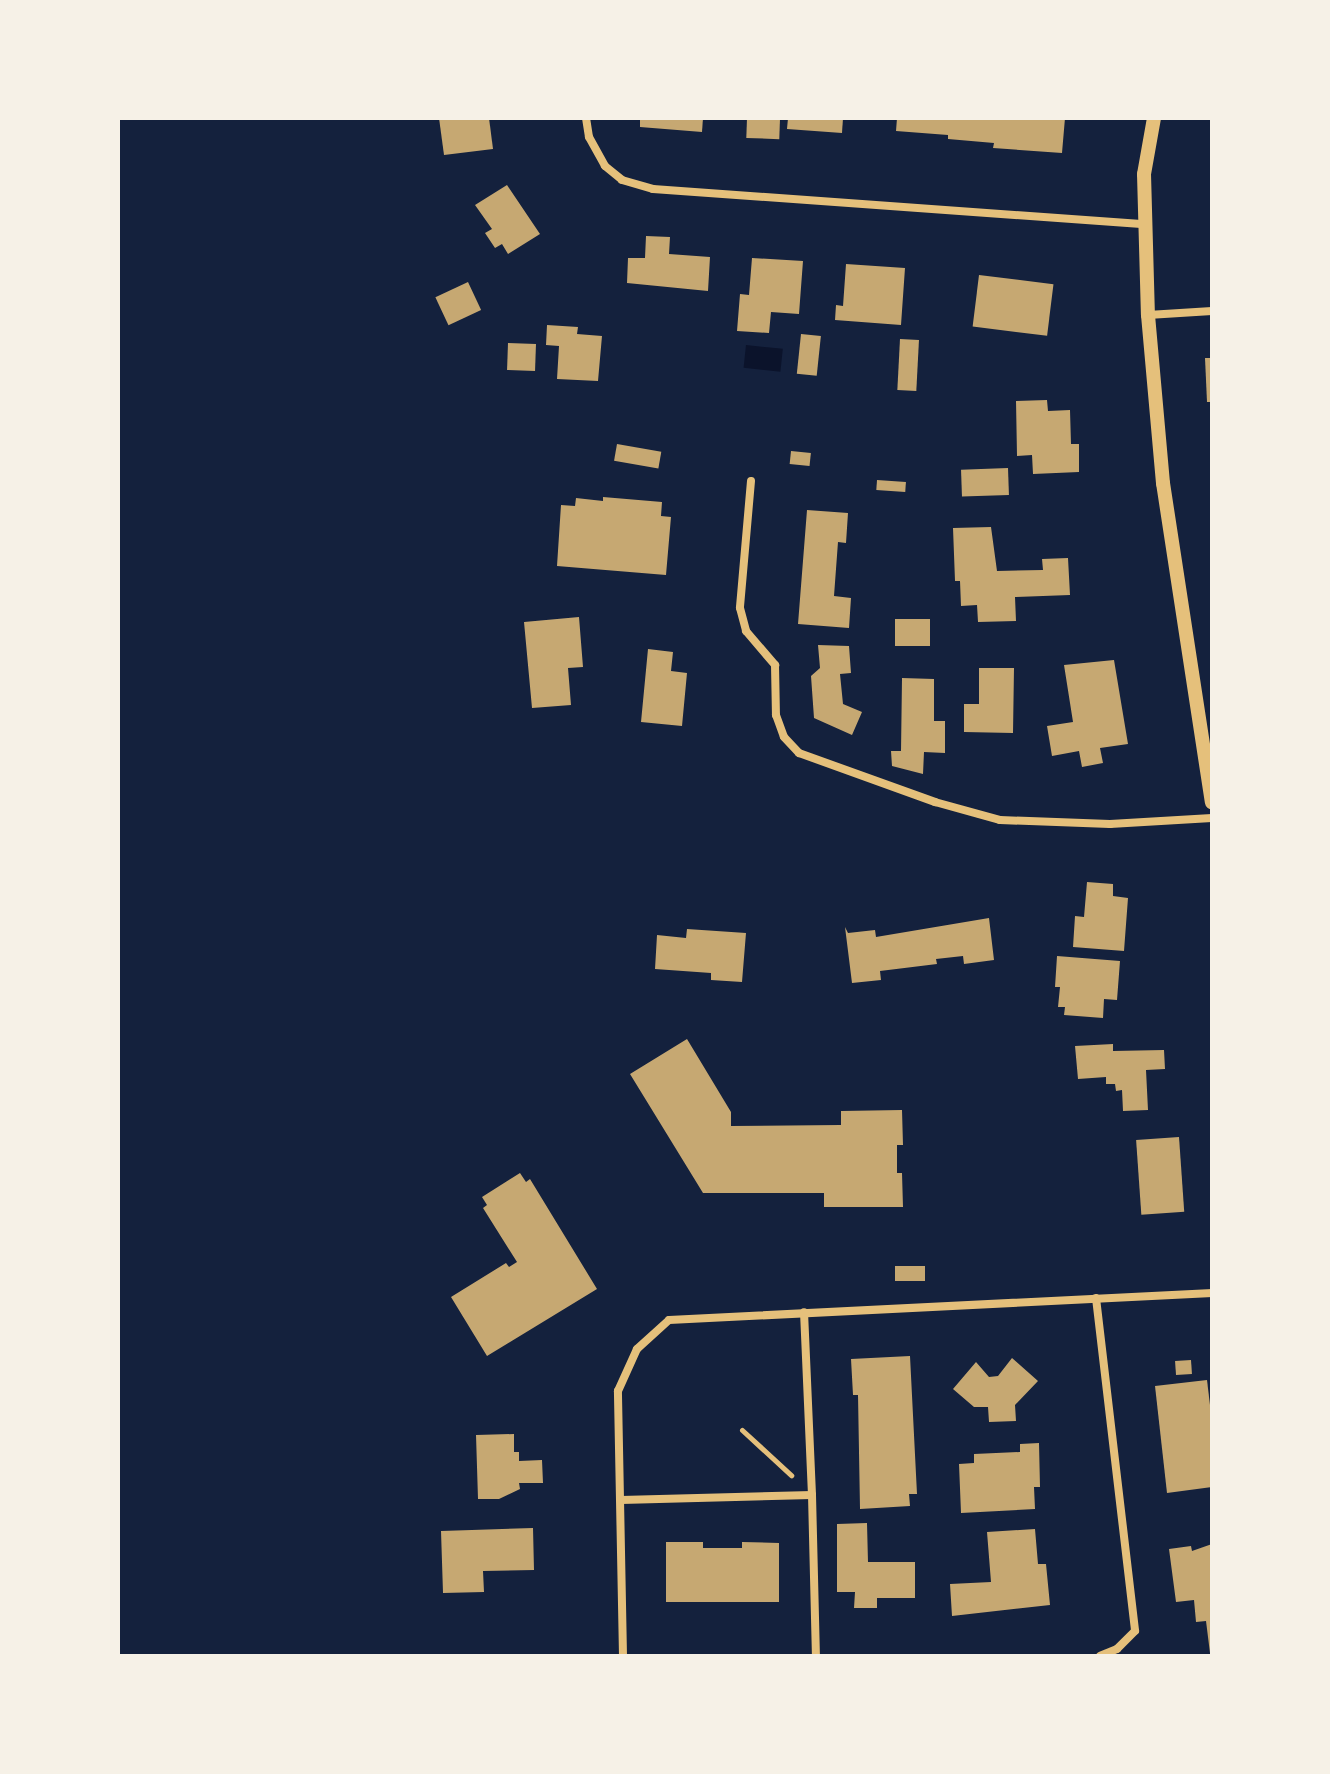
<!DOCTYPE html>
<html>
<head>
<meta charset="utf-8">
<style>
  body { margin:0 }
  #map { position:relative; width:1330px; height:1774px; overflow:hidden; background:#14213d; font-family:"Playfair Display",serif }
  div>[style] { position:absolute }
  .water>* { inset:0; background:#0b132b; transform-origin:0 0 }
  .building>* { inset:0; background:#c6a872; transform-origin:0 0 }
  .path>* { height:5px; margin:-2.5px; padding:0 2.5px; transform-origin:2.5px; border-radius:2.5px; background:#e5c07b }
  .minor>* { height:8px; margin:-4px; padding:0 4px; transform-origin:4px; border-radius:4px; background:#e5c07b }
  .tertiary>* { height:14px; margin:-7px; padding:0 7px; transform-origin:7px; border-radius:7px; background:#e5c07b }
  span { translate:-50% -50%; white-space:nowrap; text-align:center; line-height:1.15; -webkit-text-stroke:7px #f6f1e7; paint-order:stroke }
  .frame { position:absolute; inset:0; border:120px solid #f6f1e7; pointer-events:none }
</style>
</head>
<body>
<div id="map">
  <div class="water">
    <div style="left:746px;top:345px;width:37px;height:23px;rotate:6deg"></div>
  </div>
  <div class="building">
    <div style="clip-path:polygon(439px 118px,489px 118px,493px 149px,444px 155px)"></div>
    <div style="clip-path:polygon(640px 118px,703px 118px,702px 132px,640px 127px)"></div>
    <div style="left:747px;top:118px;width:33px;height:20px;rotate:2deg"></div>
    <div style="clip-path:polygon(788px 118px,843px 118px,842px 133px,787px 129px)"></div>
    <div style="clip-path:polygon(897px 118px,1065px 118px,1062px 153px,993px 148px,994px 143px,948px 139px,948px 135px,896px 131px)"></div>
    <div style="clip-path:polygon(507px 185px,540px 234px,508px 254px,502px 244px,495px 248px,485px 233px,492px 229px,475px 205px)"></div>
    <div style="clip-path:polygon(646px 236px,670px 237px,669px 254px,710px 257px,708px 291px,627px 283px,628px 258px,645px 258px)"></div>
    <div style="clip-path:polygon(752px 258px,803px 261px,799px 314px,771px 312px,769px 333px,737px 331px,740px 294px,749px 295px)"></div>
    <div style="clip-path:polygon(846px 264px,905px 268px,901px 325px,835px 320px,836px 305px,843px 306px)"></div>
    <div style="left:979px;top:275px;width:75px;height:52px;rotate:7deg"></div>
    <div style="left:468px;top:282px;width:31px;height:36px;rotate:65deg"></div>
    <div style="clip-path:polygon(547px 325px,578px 327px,577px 334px,602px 336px,598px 381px,557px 379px,559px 346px,546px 345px)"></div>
    <div style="left:801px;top:334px;width:20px;height:40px;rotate:6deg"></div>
    <div style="left:900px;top:339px;width:19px;height:51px;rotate:3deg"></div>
    <div style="left:508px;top:343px;width:28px;height:27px;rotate:2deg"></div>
    <div style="clip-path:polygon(1205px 358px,1212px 358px,1212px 402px,1207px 402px)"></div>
    <div style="clip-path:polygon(1047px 400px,1048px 411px,1070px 410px,1071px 444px,1079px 444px,1079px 472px,1033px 474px,1032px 455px,1017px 456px,1016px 401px)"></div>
    <div style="left:617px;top:444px;width:45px;height:17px;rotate:10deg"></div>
    <div style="left:791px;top:451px;width:20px;height:13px;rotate:6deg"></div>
    <div style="left:1008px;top:468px;width:27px;height:47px;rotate:88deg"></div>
    <div style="left:877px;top:480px;width:29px;height:10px;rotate:4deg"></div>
    <div style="clip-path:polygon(603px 497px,662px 502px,661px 516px,671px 517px,666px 575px,557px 566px,561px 505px,575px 506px,576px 498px,603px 501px)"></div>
    <div style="clip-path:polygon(807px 510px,848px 513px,846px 543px,838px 542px,834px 596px,851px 598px,849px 628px,798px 624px)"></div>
    <div style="clip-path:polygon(991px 527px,997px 571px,1043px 570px,1042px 559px,1068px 558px,1070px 595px,1015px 597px,1016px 621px,978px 622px,977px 605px,961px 606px,960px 581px,955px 581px,953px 528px)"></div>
    <div style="clip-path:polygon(579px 617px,583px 667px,568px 668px,571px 705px,532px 708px,524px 622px)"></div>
    <div style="left:930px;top:619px;width:27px;height:35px;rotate:90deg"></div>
    <div style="clip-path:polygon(818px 645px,849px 646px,851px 673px,840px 674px,843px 704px,862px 712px,852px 735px,814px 718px,811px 676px,820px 668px)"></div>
    <div style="clip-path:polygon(648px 649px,673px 652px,671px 671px,687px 673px,682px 726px,641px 722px)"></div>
    <div style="clip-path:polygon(1114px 660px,1128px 744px,1100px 748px,1103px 763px,1082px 767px,1079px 751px,1052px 756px,1047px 726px,1073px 722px,1064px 665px)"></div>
    <div style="clip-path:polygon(979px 668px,1014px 668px,1013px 733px,964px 732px,964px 704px,979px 704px)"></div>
    <div style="clip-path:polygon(902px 678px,934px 679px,934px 721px,945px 721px,945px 753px,924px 752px,923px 774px,892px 766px,891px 751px,901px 751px)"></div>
    <div style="clip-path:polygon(1087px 882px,1113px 884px,1113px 896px,1128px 898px,1124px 951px,1073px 947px,1075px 916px,1084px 917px)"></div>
    <div style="clip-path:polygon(989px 918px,994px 960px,964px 964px,963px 956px,936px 959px,937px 964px,880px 971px,881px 980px,852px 983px,845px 927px,848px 933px,875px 930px,876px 937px)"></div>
    <div style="clip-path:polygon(687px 929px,746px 933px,742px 982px,711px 980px,711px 973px,655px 969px,657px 935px,686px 938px)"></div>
    <div style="clip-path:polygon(1057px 956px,1120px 961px,1117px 1000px,1104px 999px,1103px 1018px,1064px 1015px,1065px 1007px,1058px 1007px,1060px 987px,1055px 987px)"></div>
    <div style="clip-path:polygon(687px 1039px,731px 1112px,731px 1126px,841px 1125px,841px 1111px,902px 1110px,903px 1145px,897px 1145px,897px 1173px,902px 1173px,903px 1207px,824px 1207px,824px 1193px,703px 1193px,630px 1074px)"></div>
    <div style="clip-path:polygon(1113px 1044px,1113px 1051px,1164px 1050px,1165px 1069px,1146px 1070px,1148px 1110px,1123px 1111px,1122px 1090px,1116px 1091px,1115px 1084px,1106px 1084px,1106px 1077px,1078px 1079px,1075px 1046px)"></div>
    <div style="left:1179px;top:1137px;width:75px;height:43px;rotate:86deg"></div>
    <div style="clip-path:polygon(520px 1173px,526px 1182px,530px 1179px,597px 1289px,487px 1356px,451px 1297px,506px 1263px,509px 1267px,517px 1262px,483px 1208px,487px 1205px,482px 1197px)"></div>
    <div style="left:925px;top:1266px;width:15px;height:30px;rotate:90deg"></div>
    <div style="clip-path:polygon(910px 1356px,917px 1494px,909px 1494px,910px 1506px,860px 1509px,858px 1395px,853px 1395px,851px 1359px)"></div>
    <div style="clip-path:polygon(1012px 1358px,1038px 1381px,1015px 1405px,1016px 1421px,989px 1422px,988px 1407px,974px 1407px,953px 1389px,976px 1362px,989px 1377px,998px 1376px)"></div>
    <div style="left:1191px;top:1360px;width:14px;height:16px;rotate:86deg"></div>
    <div style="clip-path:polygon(1207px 1380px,1212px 1422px,1212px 1487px,1167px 1493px,1155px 1386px)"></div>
    <div style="clip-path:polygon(514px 1434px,514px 1452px,519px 1452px,519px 1461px,542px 1460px,543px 1483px,519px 1483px,520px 1489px,499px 1499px,478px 1499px,476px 1435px)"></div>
    <div style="clip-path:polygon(1039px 1443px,1040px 1487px,1034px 1487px,1035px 1509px,961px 1513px,959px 1464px,974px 1463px,974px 1454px,1020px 1452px,1020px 1444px)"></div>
    <div style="clip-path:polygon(867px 1523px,868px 1562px,915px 1562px,915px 1598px,877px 1598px,877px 1608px,854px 1608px,855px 1592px,837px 1592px,837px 1524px)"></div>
    <div style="clip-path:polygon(533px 1528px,534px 1570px,483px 1571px,484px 1592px,443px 1593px,441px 1531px)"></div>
    <div style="clip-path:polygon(1035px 1529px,1038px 1564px,1046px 1564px,1050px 1605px,952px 1616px,950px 1584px,991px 1582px,987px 1532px)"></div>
    <div style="clip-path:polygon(666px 1542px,703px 1542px,703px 1548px,742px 1548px,742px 1542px,779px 1543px,779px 1602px,666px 1602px)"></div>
    <div style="clip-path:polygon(1212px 1544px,1212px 1653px,1210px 1653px,1206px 1621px,1196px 1622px,1194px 1600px,1176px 1602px,1169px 1549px,1191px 1546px,1192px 1551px)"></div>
  </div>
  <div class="path">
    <div style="left:742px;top:1430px;width:67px;rotate:42.6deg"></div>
  </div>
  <div class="minor">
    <div style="left:586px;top:118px;width:19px;rotate:81deg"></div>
    <div style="left:589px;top:137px;width:33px;rotate:61deg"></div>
    <div style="left:605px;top:166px;width:22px;rotate:39deg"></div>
    <div style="left:622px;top:180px;width:32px;rotate:16deg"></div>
    <div style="left:653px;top:189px;width:493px;rotate:4.1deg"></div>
    <div style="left:1148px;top:315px;width:64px;rotate:-3.6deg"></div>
    <div style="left:751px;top:481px;width:127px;rotate:95deg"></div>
    <div style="left:740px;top:608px;width:24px;rotate:75deg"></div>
    <div style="left:746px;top:631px;width:45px;rotate:49.5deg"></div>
    <div style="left:775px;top:665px;width:50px;rotate:88.9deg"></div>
    <div style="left:776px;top:715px;width:23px;rotate:70deg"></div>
    <div style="left:784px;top:737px;width:22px;rotate:47deg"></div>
    <div style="left:799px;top:753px;width:145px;rotate:19.8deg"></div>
    <div style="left:935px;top:802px;width:67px;rotate:15.5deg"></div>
    <div style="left:1000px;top:820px;width:110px;rotate:2.1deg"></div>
    <div style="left:1110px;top:824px;width:102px;rotate:-3.4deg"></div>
    <div style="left:1096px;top:1298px;width:335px;rotate:83.3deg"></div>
    <div style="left:1135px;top:1631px;width:25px;rotate:135deg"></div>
    <div style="left:1117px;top:1649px;width:18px;rotate:158deg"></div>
    <div style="left:812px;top:1495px;width:161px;rotate:88.6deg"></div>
    <div style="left:621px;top:1500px;width:191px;rotate:-1.5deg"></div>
    <div style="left:812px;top:1495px;width:183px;rotate:-92.5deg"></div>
    <div style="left:623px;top:1656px;width:265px;rotate:-91.1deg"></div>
    <div style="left:618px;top:1391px;width:46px;rotate:-65.7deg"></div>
    <div style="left:637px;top:1349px;width:43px;rotate:-42.2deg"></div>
    <div style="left:669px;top:1320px;width:544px;rotate:-2.85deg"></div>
  </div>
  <div class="tertiary">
    <div style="left:1154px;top:118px;width:57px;rotate:100.1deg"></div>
    <div style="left:1144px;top:174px;width:141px;rotate:88.4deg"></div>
    <div style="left:1148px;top:315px;width:169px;rotate:84.9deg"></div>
    <div style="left:1163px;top:483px;width:323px;rotate:81.3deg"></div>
  </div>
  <div class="frame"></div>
</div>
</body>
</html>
